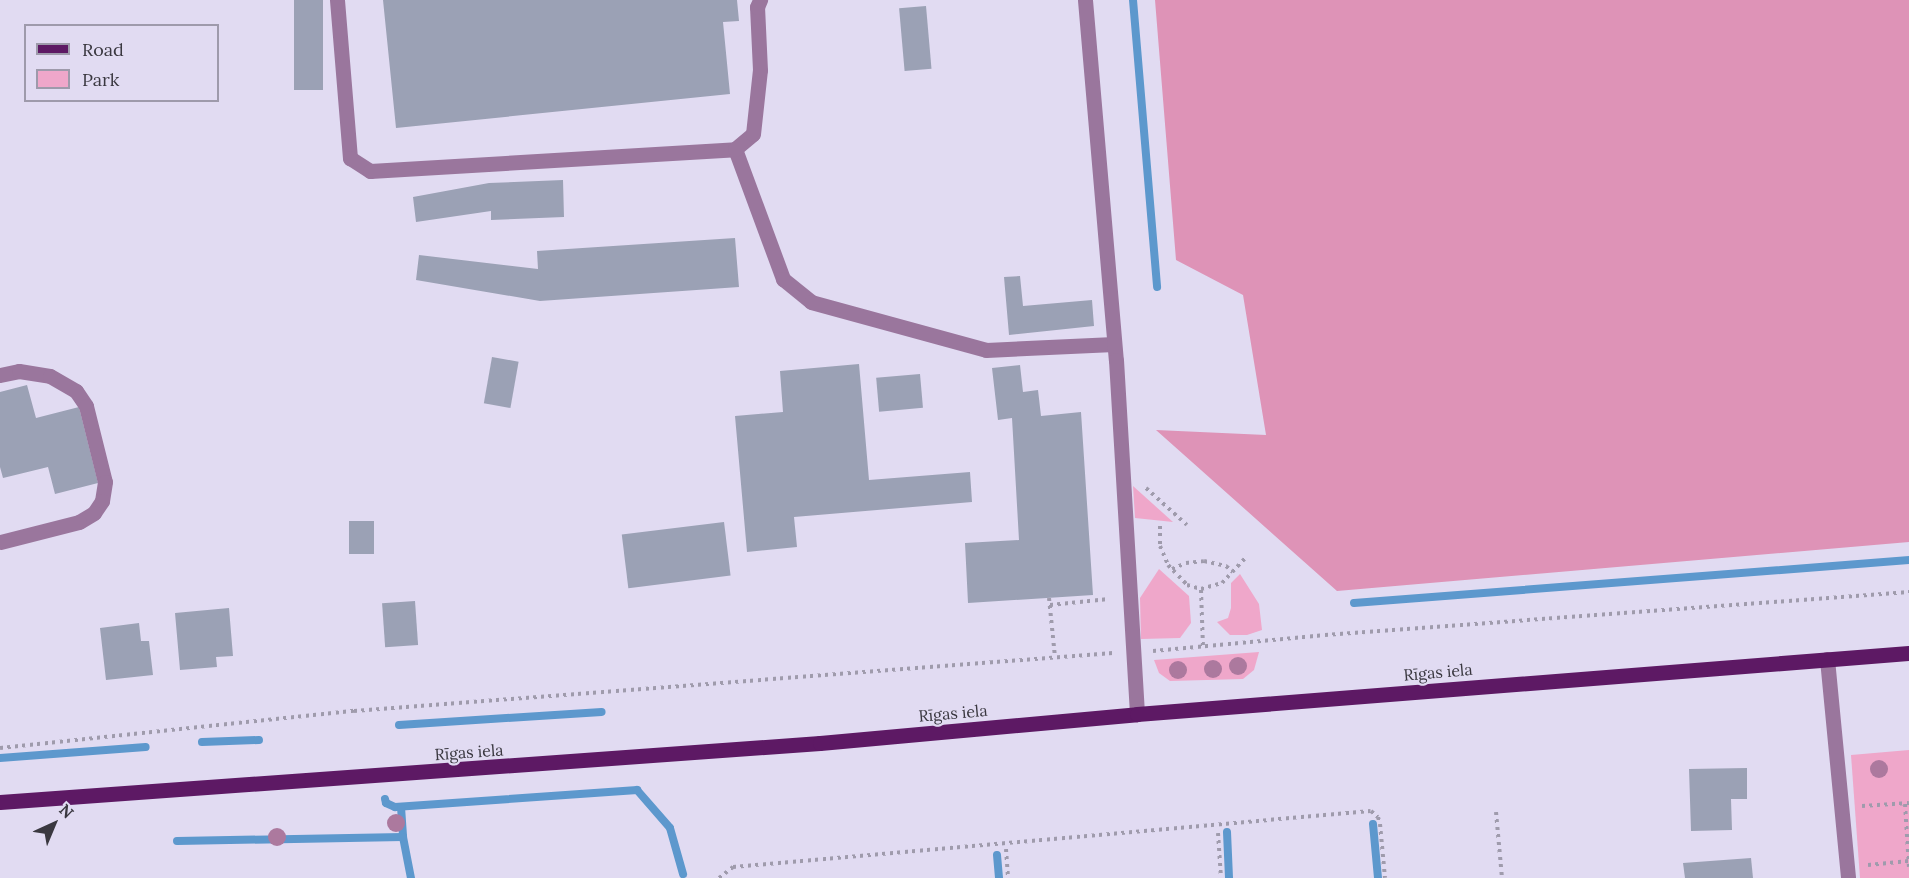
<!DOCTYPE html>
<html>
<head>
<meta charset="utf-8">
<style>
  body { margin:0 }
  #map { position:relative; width:1909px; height:878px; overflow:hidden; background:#e1dbf2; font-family:Lora,serif }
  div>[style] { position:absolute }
  .green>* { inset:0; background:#efa7ca }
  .forest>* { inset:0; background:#de93b7 }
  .stream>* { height:8px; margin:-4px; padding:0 4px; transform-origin:4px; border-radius:4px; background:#5d98cd }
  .building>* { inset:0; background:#9ba1b5; transform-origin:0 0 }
  .path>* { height:4px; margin-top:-2px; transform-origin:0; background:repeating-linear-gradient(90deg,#9f9bac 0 3px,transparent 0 7.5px) }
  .minor>* { height:15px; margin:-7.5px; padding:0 7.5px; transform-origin:7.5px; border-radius:7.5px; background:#9a769d }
  .major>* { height:15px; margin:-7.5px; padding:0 7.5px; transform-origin:7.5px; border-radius:7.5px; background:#5d1964 }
  .trees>* { width:18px; height:18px; margin:-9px; border-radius:50%; background:#ac799e }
  span { translate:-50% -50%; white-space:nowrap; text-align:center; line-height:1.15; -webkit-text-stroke:4.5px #e1dbf2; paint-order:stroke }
  .street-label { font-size:16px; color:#3a3840 }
  .legend { position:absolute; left:24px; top:24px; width:195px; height:78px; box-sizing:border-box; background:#e1dbf2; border:2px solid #9e9aab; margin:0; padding:8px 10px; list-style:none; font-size:18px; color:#3a3840 }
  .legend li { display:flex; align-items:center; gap:12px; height:30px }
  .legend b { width:30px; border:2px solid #9e9aab }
  .north { position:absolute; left:24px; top:794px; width:60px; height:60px; -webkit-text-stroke:4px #e1dbf2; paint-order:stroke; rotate:44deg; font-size:16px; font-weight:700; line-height:24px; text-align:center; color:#3a3840 }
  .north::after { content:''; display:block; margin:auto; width:21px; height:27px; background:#3a3840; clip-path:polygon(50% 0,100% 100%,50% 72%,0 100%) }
</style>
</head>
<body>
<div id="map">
  <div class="green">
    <div style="clip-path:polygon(1133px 486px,1173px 522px,1135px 518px)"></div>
    <div style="clip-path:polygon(1159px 569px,1189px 596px,1191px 623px,1180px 638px,1141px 639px,1140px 598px)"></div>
    <div style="clip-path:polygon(1240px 574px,1259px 604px,1262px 630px,1247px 635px,1230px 635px,1217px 622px,1228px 618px,1231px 608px,1231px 583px)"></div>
    <div style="clip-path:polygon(1259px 652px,1254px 670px,1243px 679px,1170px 681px,1159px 673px,1154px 660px)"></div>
    <div style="clip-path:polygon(1909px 750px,1909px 878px,1860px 878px,1851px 755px)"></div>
  </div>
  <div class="forest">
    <div style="clip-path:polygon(1155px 0,1909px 0,1909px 542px,1337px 591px,1156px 430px,1266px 435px,1243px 295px,1176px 260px)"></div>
  </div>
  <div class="stream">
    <div style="left:1133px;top:0;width:288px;rotate:85.2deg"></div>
    <div style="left:1354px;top:603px;width:557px;rotate:-4.43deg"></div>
    <div style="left:399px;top:725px;width:203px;rotate:-3.7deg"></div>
    <div style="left:202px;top:742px;width:57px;rotate:-2deg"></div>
    <div style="left:0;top:758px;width:146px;rotate:-4.3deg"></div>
    <div style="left:385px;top:799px;width:4px;rotate:76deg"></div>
    <div style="left:386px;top:803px;width:10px;rotate:24deg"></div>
    <div style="left:395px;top:807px;width:243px;rotate:-4deg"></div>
    <div style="left:637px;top:790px;width:50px;rotate:49deg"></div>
    <div style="left:670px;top:828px;width:48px;rotate:74.2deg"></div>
    <div style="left:401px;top:807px;width:30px;rotate:86deg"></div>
    <div style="left:403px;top:837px;width:42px;rotate:79deg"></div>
    <div style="left:1373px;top:824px;width:54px;rotate:84.7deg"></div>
    <div style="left:1227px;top:832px;width:46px;rotate:87.5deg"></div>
    <div style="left:177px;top:841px;width:226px;rotate:-1deg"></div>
    <div style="left:997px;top:855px;width:23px;rotate:85deg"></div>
  </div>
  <div class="building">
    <div style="left:294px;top:0;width:29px;height:90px"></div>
    <div style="clip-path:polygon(383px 0,737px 0,739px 21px,723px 22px,730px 94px,396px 128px)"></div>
    <div style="left:926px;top:6px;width:63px;height:27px;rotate:85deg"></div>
    <div style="clip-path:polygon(563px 180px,564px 217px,491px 220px,491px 211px,416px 222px,413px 197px,489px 183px)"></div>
    <div style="clip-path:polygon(735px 238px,739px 287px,540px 301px,416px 280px,419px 255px,538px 269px,537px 251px)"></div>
    <div style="clip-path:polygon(1020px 276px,1023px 306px,1092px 300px,1094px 326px,1009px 335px,1004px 277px)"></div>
    <div style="left:492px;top:357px;width:27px;height:47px;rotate:10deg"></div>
    <div style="clip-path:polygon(859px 364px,869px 480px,970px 472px,972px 502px,794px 517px,797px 547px,747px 552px,735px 416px,783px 412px,780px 371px)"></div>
    <div style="clip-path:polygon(1020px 365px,1023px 392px,1038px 390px,1041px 416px,1081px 412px,1093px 595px,968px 603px,965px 543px,1019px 540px,1012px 418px,998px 420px,992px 368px)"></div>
    <div style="left:920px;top:374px;width:34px;height:44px;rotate:85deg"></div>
    <div style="clip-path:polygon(27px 385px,36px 418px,79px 407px,98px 483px,55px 494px,48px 467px,3px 478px,0 467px,0 392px)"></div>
    <div style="left:349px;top:521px;width:25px;height:33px"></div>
    <div style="left:724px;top:522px;width:54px;height:103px;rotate:83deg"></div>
    <div style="left:415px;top:601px;width:44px;height:33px;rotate:86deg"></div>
    <div style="clip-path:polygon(229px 608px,233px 656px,216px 657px,217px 667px,180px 670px,175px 613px)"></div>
    <div style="clip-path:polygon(139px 623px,141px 641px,149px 641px,153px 675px,106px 680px,100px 628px)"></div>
    <div style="clip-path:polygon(1747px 768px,1747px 799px,1731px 799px,1732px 830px,1691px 831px,1689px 769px)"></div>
    <div style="clip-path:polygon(1751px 858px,1753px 878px,1685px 878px,1683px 863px)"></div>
  </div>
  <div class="path">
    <div style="left:1146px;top:488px;width:55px;rotate:42.1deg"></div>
    <div style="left:1160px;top:526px;width:20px;rotate:90deg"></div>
    <div style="left:1160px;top:546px;width:21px;rotate:67deg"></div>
    <div style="left:1168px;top:565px;width:28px;rotate:46deg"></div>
    <div style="left:1187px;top:585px;width:15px;rotate:16deg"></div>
    <div style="left:1201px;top:589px;width:22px;rotate:-16deg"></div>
    <div style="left:1222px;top:583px;width:34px;rotate:-47deg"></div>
    <div style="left:1172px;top:569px;width:15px;rotate:-23deg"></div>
    <div style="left:1186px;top:563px;width:18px;rotate:-6deg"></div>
    <div style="left:1204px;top:561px;width:23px;rotate:13deg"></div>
    <div style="left:1226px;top:566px;width:9px;rotate:41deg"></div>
    <div style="left:1201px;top:590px;width:56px;rotate:88deg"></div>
    <div style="left:1049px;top:598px;width:59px;rotate:84.2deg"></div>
    <div style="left:1050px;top:605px;width:59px;rotate:-5.8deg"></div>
    <div style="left:1153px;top:651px;width:173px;rotate:-5.3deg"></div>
    <div style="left:1325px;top:635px;width:586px;rotate:-4.21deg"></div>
    <div style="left:0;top:748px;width:356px;rotate:-6deg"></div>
    <div style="left:354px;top:711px;width:761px;rotate:-4.37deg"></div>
    <div style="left:1905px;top:804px;width:63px;rotate:86.4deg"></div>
    <div style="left:1862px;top:806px;width:47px;rotate:-3.7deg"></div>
    <div style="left:1496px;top:812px;width:66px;rotate:84.8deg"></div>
    <div style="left:1218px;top:833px;width:45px;rotate:86.2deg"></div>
    <div style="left:1006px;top:849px;width:29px;rotate:86deg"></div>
    <div style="left:1868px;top:865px;width:41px;rotate:-5.6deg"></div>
    <div style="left:719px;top:878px;width:18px;rotate:-38deg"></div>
    <div style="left:733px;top:867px;width:640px;rotate:-5.02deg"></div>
    <div style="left:1371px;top:811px;width:9px;rotate:41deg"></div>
    <div style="left:1378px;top:817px;width:7px;rotate:74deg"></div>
    <div style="left:1380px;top:824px;width:54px;rotate:84.7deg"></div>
  </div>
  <div class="minor">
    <div style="left:337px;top:0;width:159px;rotate:85.3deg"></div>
    <div style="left:350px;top:158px;width:24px;rotate:33deg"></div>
    <div style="left:370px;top:171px;width:366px;rotate:-3.4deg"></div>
    <div style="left:735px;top:149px;width:139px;rotate:69.7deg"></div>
    <div style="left:783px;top:279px;width:36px;rotate:39deg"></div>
    <div style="left:811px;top:302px;width:181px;rotate:15.3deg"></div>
    <div style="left:986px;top:350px;width:128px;rotate:-2.7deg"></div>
    <div style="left:1085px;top:0;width:361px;rotate:85.1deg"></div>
    <div style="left:1116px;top:360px;width:355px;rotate:86.6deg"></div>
    <div style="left:735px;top:149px;width:23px;rotate:-40deg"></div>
    <div style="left:753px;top:134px;width:64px;rotate:-83.8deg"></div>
    <div style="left:760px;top:70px;width:63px;rotate:-92.7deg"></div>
    <div style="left:757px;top:7px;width:8px;rotate:-67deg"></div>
    <div style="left:0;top:375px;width:19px;rotate:-12deg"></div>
    <div style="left:19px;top:371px;width:31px;rotate:9deg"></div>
    <div style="left:50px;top:376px;width:30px;rotate:30deg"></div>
    <div style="left:76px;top:391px;width:18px;rotate:56deg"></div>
    <div style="left:86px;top:406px;width:78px;rotate:76deg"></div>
    <div style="left:105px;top:482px;width:19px;rotate:99deg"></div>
    <div style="left:102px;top:501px;width:14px;rotate:124deg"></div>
    <div style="left:94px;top:513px;width:17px;rotate:149deg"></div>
    <div style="left:79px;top:522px;width:81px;rotate:165.8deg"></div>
    <div style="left:1827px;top:659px;width:220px;rotate:84.5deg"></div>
  </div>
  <div class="major">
    <div style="left:0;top:802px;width:822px;rotate:-4.12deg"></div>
    <div style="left:820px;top:743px;width:318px;rotate:-5.2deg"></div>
    <div style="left:1137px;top:714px;width:774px;rotate:-4.52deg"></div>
  </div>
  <div class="trees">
    <div style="left:1238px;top:666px"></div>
    <div style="left:1213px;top:669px"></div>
    <div style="left:1178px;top:670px"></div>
    <div style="left:1879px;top:769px"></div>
    <div style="left:396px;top:823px"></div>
    <div style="left:277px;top:837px"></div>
  </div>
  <div class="street-label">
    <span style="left:1438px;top:672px;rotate:-5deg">Rīgas iela</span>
    <span style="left:953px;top:713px;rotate:-5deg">Rīgas iela</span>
    <span style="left:469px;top:752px;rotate:-4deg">Rīgas iela</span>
  </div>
  <ul class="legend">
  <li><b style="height:8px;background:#5d1964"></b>Road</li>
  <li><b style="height:16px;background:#efa7ca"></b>Park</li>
  </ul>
  <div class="north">N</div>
</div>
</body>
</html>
